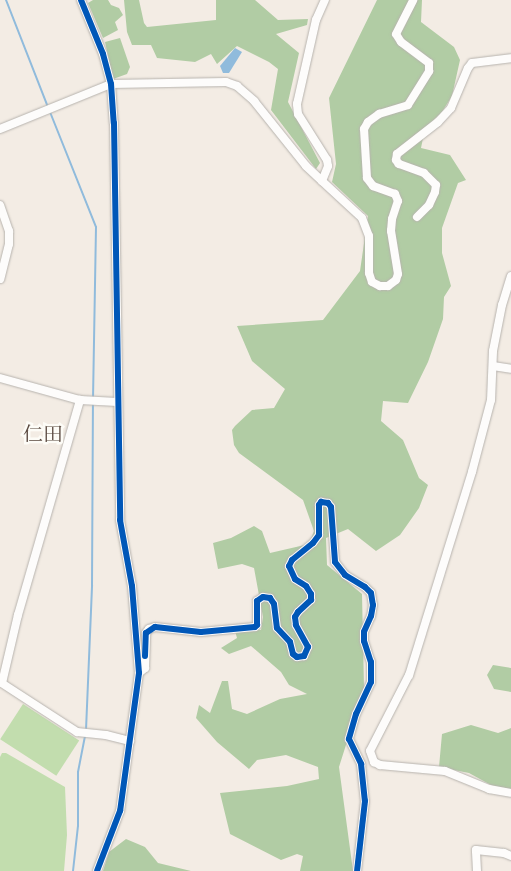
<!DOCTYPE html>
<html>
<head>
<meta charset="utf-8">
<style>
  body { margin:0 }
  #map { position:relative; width:511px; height:871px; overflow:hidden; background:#f3ece4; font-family:"IM FELL Great Primer","Noto Serif JP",serif }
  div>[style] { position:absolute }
  .green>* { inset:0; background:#c2ddae; transform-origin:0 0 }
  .forest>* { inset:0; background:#b1cca4 }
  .water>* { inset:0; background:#90bbdc }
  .stream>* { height:2px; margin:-1px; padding:0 1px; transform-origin:1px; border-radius:1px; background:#90bbdc }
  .roads { filter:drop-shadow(0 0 1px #b7b3ae) drop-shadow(0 0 1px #b7b3ae) }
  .minor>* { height:8px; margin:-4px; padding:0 4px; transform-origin:4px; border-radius:4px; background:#fdfcfb }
  .cycleway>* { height:6px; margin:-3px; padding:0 3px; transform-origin:3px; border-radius:3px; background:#0057b8 }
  span { translate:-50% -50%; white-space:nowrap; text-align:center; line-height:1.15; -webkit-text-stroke:5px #fdfcf7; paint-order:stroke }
  .quarter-label { font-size:20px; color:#59483f }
</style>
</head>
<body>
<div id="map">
  <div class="green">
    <div style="left:23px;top:704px;width:67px;height:42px;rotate:33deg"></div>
    <div style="clip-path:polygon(2px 753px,6px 753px,65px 787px,67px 835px,64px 871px,0 871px,0 757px)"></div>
  </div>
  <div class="forest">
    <div style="clip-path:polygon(93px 0,108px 0,111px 5px,119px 8px,123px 15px,115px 22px,118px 30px,103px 38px,88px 3px)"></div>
    <div style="clip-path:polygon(124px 0,139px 0,144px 23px,147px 27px,216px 20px,216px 0,255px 0,278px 20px,308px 19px,307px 25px,276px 34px,299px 53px,288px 102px,320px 163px,316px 169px,271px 110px,278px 69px,269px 62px,237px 46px,217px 64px,211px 54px,195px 62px,157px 58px,151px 45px,132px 45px,127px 32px)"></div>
    <div style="clip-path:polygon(377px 0,422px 0,421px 22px,454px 47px,460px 60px,452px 96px,442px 112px,425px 128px,421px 148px,450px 155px,466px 180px,458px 183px,442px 228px,442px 253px,451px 286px,444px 297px,443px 319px,428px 362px,408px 403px,383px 401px,381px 421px,403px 440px,419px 478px,428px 485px,419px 508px,400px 535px,376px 551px,348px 529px,326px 538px,327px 565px,362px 594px,364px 688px,339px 767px,353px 871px,300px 871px,303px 856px,297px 854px,281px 860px,230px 834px,220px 793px,287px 786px,319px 779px,318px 767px,286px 755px,257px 760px,249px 769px,217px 742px,196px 718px,199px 705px,210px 713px,222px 681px,228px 681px,232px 709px,247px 714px,280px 699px,307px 694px,289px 685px,281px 672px,251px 646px,229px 654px,221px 648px,237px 638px,235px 631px,261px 630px,263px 617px,254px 568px,242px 564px,218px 569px,213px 543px,231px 538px,254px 526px,262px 531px,270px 553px,309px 544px,314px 531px,303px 500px,239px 453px,234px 445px,232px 430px,235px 426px,252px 410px,274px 408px,285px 389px,252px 361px,237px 326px,323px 320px,360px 271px,368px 216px,332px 182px,336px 164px,329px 98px)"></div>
    <div style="clip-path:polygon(120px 38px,130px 67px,127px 74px,113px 79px,105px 42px)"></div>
    <div style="clip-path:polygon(493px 665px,511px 668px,511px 692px,494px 689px,487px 675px)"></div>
    <div style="clip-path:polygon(471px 725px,498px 733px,511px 728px,511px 796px,469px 773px,439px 767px,442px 734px)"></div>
    <div style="clip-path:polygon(126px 839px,145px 847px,158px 863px,191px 871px,103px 871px,109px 852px)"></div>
  </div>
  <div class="water">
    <div style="clip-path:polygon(235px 48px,242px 52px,229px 73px,223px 73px,220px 66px)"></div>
  </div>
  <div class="stream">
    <div style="left:6px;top:0;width:115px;rotate:68.6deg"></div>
    <div style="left:50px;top:112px;width:124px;rotate:68.2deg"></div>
    <div style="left:96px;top:227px;width:171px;rotate:91deg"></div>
    <div style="left:86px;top:730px;width:145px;rotate:-87.6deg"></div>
    <div style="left:92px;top:585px;width:182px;rotate:-89.7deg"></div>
    <div style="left:73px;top:871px;width:45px;rotate:-83.7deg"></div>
    <div style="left:78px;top:826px;width:54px;rotate:-90deg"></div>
    <div style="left:78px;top:772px;width:38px;rotate:-79deg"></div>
  </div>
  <div class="roads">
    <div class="minor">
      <div style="left:81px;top:0;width:58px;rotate:67.8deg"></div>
      <div style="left:103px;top:54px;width:31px;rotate:75deg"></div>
      <div style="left:111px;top:84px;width:39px;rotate:86deg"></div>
      <div style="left:114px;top:123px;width:397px;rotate:89.1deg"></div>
      <div style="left:120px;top:520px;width:67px;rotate:79.7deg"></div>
      <div style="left:132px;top:586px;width:87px;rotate:85.4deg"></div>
      <div style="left:139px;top:673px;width:139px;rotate:97.8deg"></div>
      <div style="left:120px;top:811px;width:64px;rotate:111deg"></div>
      <div style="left:0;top:129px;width:120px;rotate:-22.1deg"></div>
      <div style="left:111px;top:84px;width:115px;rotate:-1deg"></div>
      <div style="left:226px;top:82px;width:12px;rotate:20deg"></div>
      <div style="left:237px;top:86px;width:23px;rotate:41deg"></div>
      <div style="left:254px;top:101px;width:83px;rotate:51.3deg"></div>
      <div style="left:306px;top:166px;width:22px;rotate:43deg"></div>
      <div style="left:322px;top:181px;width:16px;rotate:-68deg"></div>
      <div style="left:328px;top:166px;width:6px;rotate:-99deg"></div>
      <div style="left:327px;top:160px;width:54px;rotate:-122.2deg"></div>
      <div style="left:298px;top:114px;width:10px;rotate:-96deg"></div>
      <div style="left:297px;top:104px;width:86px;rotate:-77.3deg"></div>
      <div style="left:316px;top:20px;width:22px;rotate:-66deg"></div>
      <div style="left:322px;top:181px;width:54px;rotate:42.8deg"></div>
      <div style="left:362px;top:218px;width:19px;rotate:69deg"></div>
      <div style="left:369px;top:236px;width:37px;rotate:90deg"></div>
      <div style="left:369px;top:273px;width:9px;rotate:72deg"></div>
      <div style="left:372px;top:282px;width:9px;rotate:27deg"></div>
      <div style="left:380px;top:286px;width:8px"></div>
      <div style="left:388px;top:286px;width:10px;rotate:-37deg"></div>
      <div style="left:396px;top:280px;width:6px;rotate:-72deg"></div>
      <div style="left:398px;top:274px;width:44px;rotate:-99.2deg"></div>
      <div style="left:391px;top:231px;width:12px;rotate:-85deg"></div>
      <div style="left:392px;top:219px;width:19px;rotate:-72deg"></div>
      <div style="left:398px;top:201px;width:8px;rotate:-113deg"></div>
      <div style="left:395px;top:194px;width:23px;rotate:-160deg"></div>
      <div style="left:373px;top:186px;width:10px;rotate:-127deg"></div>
      <div style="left:367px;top:178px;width:49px;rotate:-93.5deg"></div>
      <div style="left:364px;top:129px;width:8px;rotate:-60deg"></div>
      <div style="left:368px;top:122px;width:14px;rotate:-36deg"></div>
      <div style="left:379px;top:114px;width:30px;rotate:-17deg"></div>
      <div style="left:408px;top:105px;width:40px;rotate:-58deg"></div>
      <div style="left:429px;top:71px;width:8px;rotate:-90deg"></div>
      <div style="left:429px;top:63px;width:35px;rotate:-143deg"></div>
      <div style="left:401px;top:42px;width:9px;rotate:-122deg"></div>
      <div style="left:396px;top:34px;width:38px;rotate:-63deg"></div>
      <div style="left:0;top:205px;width:28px;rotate:71deg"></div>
      <div style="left:9px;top:231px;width:13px;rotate:90deg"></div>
      <div style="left:9px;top:244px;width:36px;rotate:104deg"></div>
      <div style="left:417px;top:217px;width:17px;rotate:-45deg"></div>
      <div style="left:429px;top:205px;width:14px;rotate:-65deg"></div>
      <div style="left:435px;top:192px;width:7px;rotate:-82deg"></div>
      <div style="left:436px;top:185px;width:17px;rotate:-135deg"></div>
      <div style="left:424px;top:173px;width:27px;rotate:-160deg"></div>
      <div style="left:399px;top:164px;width:5px;rotate:-127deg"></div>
      <div style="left:396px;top:160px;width:6px;rotate:-81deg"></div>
      <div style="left:397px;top:154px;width:52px;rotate:-38deg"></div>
      <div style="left:438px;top:122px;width:19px;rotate:-47deg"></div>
      <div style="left:451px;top:108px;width:43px;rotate:-67deg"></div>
      <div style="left:468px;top:68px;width:6px;rotate:-51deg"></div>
      <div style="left:472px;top:63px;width:39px;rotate:-7deg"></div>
      <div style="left:511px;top:276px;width:30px;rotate:107deg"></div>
      <div style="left:502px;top:305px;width:47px;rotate:101.1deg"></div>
      <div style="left:493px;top:351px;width:49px;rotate:92.3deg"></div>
      <div style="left:491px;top:400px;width:74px;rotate:104.8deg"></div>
      <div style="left:472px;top:472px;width:213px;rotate:107.2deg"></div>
      <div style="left:409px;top:675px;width:85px;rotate:117.2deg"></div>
      <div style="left:370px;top:751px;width:12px;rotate:70deg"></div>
      <div style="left:374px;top:762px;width:7px;rotate:27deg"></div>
      <div style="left:380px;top:765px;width:65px;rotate:5.3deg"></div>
      <div style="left:445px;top:771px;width:48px;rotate:22.2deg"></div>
      <div style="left:489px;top:789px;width:22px;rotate:10deg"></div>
      <div style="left:493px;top:366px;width:18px;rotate:9deg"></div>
      <div style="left:0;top:378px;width:83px;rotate:15.4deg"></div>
      <div style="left:80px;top:400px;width:37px;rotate:3deg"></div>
      <div style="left:139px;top:673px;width:8px;rotate:-40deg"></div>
      <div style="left:145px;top:668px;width:35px;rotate:-88deg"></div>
      <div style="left:146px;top:633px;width:5px;rotate:-53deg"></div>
      <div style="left:149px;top:629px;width:6px;rotate:-18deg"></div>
      <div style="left:155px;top:627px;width:46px;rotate:6.2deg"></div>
      <div style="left:201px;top:632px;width:54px;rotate:-5.3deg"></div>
      <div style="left:255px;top:627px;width:3px;rotate:-45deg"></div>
      <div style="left:257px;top:625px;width:24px;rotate:-90deg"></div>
      <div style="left:257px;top:601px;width:7px;rotate:-34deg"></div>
      <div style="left:263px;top:597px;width:7px;rotate:8deg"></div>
      <div style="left:270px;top:598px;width:7px;rotate:56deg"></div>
      <div style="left:274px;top:604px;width:24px;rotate:83deg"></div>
      <div style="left:277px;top:628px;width:19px;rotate:47deg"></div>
      <div style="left:290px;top:642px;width:12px;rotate:76deg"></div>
      <div style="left:293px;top:654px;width:5px;rotate:37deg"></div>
      <div style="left:297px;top:657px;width:7px;rotate:-8deg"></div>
      <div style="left:304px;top:656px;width:10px;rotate:-66deg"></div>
      <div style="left:308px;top:647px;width:25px;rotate:-119deg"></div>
      <div style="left:296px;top:625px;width:8px;rotate:-97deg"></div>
      <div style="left:295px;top:617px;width:6px;rotate:-59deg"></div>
      <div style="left:298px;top:612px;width:18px;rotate:-43deg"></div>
      <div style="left:311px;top:600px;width:6px;rotate:-90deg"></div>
      <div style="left:311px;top:594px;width:9px;rotate:-122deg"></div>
      <div style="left:306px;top:586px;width:13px;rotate:-148deg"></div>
      <div style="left:295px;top:579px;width:14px;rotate:-115deg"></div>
      <div style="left:289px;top:566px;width:7px;rotate:-63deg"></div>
      <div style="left:292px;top:560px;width:27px;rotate:-39deg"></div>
      <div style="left:313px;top:543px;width:10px;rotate:-53deg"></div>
      <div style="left:319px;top:535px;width:30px;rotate:-90deg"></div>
      <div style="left:319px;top:505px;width:4px;rotate:-56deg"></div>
      <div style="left:321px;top:502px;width:7px;rotate:8deg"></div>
      <div style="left:328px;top:503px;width:5px;rotate:53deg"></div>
      <div style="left:331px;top:507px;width:55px;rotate:85.8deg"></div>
      <div style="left:335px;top:562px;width:16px;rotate:52deg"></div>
      <div style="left:345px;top:575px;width:23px;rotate:31deg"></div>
      <div style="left:365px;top:587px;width:8px;rotate:45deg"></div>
      <div style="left:371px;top:593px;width:12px;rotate:81deg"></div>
      <div style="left:373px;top:605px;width:11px;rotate:100deg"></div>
      <div style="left:371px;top:616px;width:17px;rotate:114deg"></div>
      <div style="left:364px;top:632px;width:9px;rotate:90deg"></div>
      <div style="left:364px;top:641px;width:22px;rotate:72deg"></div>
      <div style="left:371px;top:662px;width:20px;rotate:90deg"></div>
      <div style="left:371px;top:682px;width:35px;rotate:115deg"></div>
      <div style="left:356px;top:714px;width:26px;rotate:106deg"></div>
      <div style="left:349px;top:739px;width:28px;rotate:64deg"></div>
      <div style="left:361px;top:764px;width:37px;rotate:84deg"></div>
      <div style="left:365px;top:801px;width:70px;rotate:96.5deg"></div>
      <div style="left:0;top:682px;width:92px;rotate:33deg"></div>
      <div style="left:77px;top:732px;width:29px;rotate:6deg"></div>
      <div style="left:106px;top:735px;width:25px;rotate:14deg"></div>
      <div style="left:2px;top:683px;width:70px;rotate:-76.8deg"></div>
      <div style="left:18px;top:615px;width:224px;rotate:-73.9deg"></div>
      <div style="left:477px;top:871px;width:21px;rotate:-93deg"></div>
      <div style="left:476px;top:850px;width:28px;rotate:6deg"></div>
      <div style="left:504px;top:853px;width:8px;rotate:23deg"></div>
    </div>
  </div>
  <div class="cycleway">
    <div style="left:81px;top:0;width:58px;rotate:67.8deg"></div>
    <div style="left:103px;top:54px;width:31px;rotate:75deg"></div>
    <div style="left:111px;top:84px;width:39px;rotate:86deg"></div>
    <div style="left:114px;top:123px;width:397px;rotate:89.1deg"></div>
    <div style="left:120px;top:520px;width:67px;rotate:79.7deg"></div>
    <div style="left:132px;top:586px;width:87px;rotate:85.4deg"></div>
    <div style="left:139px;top:673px;width:139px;rotate:97.8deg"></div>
    <div style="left:120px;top:811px;width:64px;rotate:111deg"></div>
    <div style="left:145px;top:656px;width:23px;rotate:-88deg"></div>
    <div style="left:146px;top:633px;width:11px;rotate:-34deg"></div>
    <div style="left:155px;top:627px;width:46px;rotate:6.2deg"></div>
    <div style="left:201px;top:632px;width:54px;rotate:-5.3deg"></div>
    <div style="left:255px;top:627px;width:3px;rotate:-45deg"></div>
    <div style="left:257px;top:625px;width:24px;rotate:-90deg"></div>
    <div style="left:257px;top:601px;width:7px;rotate:-34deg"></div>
    <div style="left:263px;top:597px;width:7px;rotate:8deg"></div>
    <div style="left:270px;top:598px;width:7px;rotate:56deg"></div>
    <div style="left:274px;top:604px;width:24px;rotate:83deg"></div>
    <div style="left:277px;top:628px;width:19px;rotate:47deg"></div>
    <div style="left:290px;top:642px;width:12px;rotate:76deg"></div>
    <div style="left:293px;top:654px;width:5px;rotate:37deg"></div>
    <div style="left:297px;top:657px;width:7px;rotate:-8deg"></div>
    <div style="left:304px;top:656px;width:10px;rotate:-66deg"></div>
    <div style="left:308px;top:647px;width:25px;rotate:-119deg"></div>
    <div style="left:296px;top:625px;width:8px;rotate:-97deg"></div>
    <div style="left:295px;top:617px;width:6px;rotate:-59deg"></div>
    <div style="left:298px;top:612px;width:18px;rotate:-43deg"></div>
    <div style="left:311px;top:600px;width:6px;rotate:-90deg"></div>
    <div style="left:311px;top:594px;width:9px;rotate:-122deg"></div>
    <div style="left:306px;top:586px;width:13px;rotate:-148deg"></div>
    <div style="left:295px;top:579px;width:14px;rotate:-115deg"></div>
    <div style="left:289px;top:566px;width:7px;rotate:-63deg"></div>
    <div style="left:292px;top:560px;width:27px;rotate:-39deg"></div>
    <div style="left:313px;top:543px;width:10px;rotate:-53deg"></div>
    <div style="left:319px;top:535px;width:30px;rotate:-90deg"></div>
    <div style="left:319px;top:505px;width:4px;rotate:-56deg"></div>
    <div style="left:321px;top:502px;width:7px;rotate:8deg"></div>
    <div style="left:328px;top:503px;width:5px;rotate:53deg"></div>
    <div style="left:331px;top:507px;width:55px;rotate:85.8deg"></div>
    <div style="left:335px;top:562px;width:16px;rotate:52deg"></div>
    <div style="left:345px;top:575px;width:23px;rotate:31deg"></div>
    <div style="left:365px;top:587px;width:8px;rotate:45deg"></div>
    <div style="left:371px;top:593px;width:12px;rotate:81deg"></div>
    <div style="left:373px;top:605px;width:11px;rotate:100deg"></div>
    <div style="left:371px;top:616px;width:17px;rotate:114deg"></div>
    <div style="left:364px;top:632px;width:9px;rotate:90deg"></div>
    <div style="left:364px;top:641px;width:22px;rotate:72deg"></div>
    <div style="left:371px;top:662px;width:20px;rotate:90deg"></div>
    <div style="left:371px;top:682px;width:35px;rotate:115deg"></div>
    <div style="left:356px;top:714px;width:26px;rotate:106deg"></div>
    <div style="left:349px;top:739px;width:28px;rotate:64deg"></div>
    <div style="left:361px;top:764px;width:37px;rotate:84deg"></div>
    <div style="left:365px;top:801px;width:70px;rotate:96.5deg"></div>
  </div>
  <div class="quarter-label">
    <span style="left:43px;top:434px">仁田</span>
  </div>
</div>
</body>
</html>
